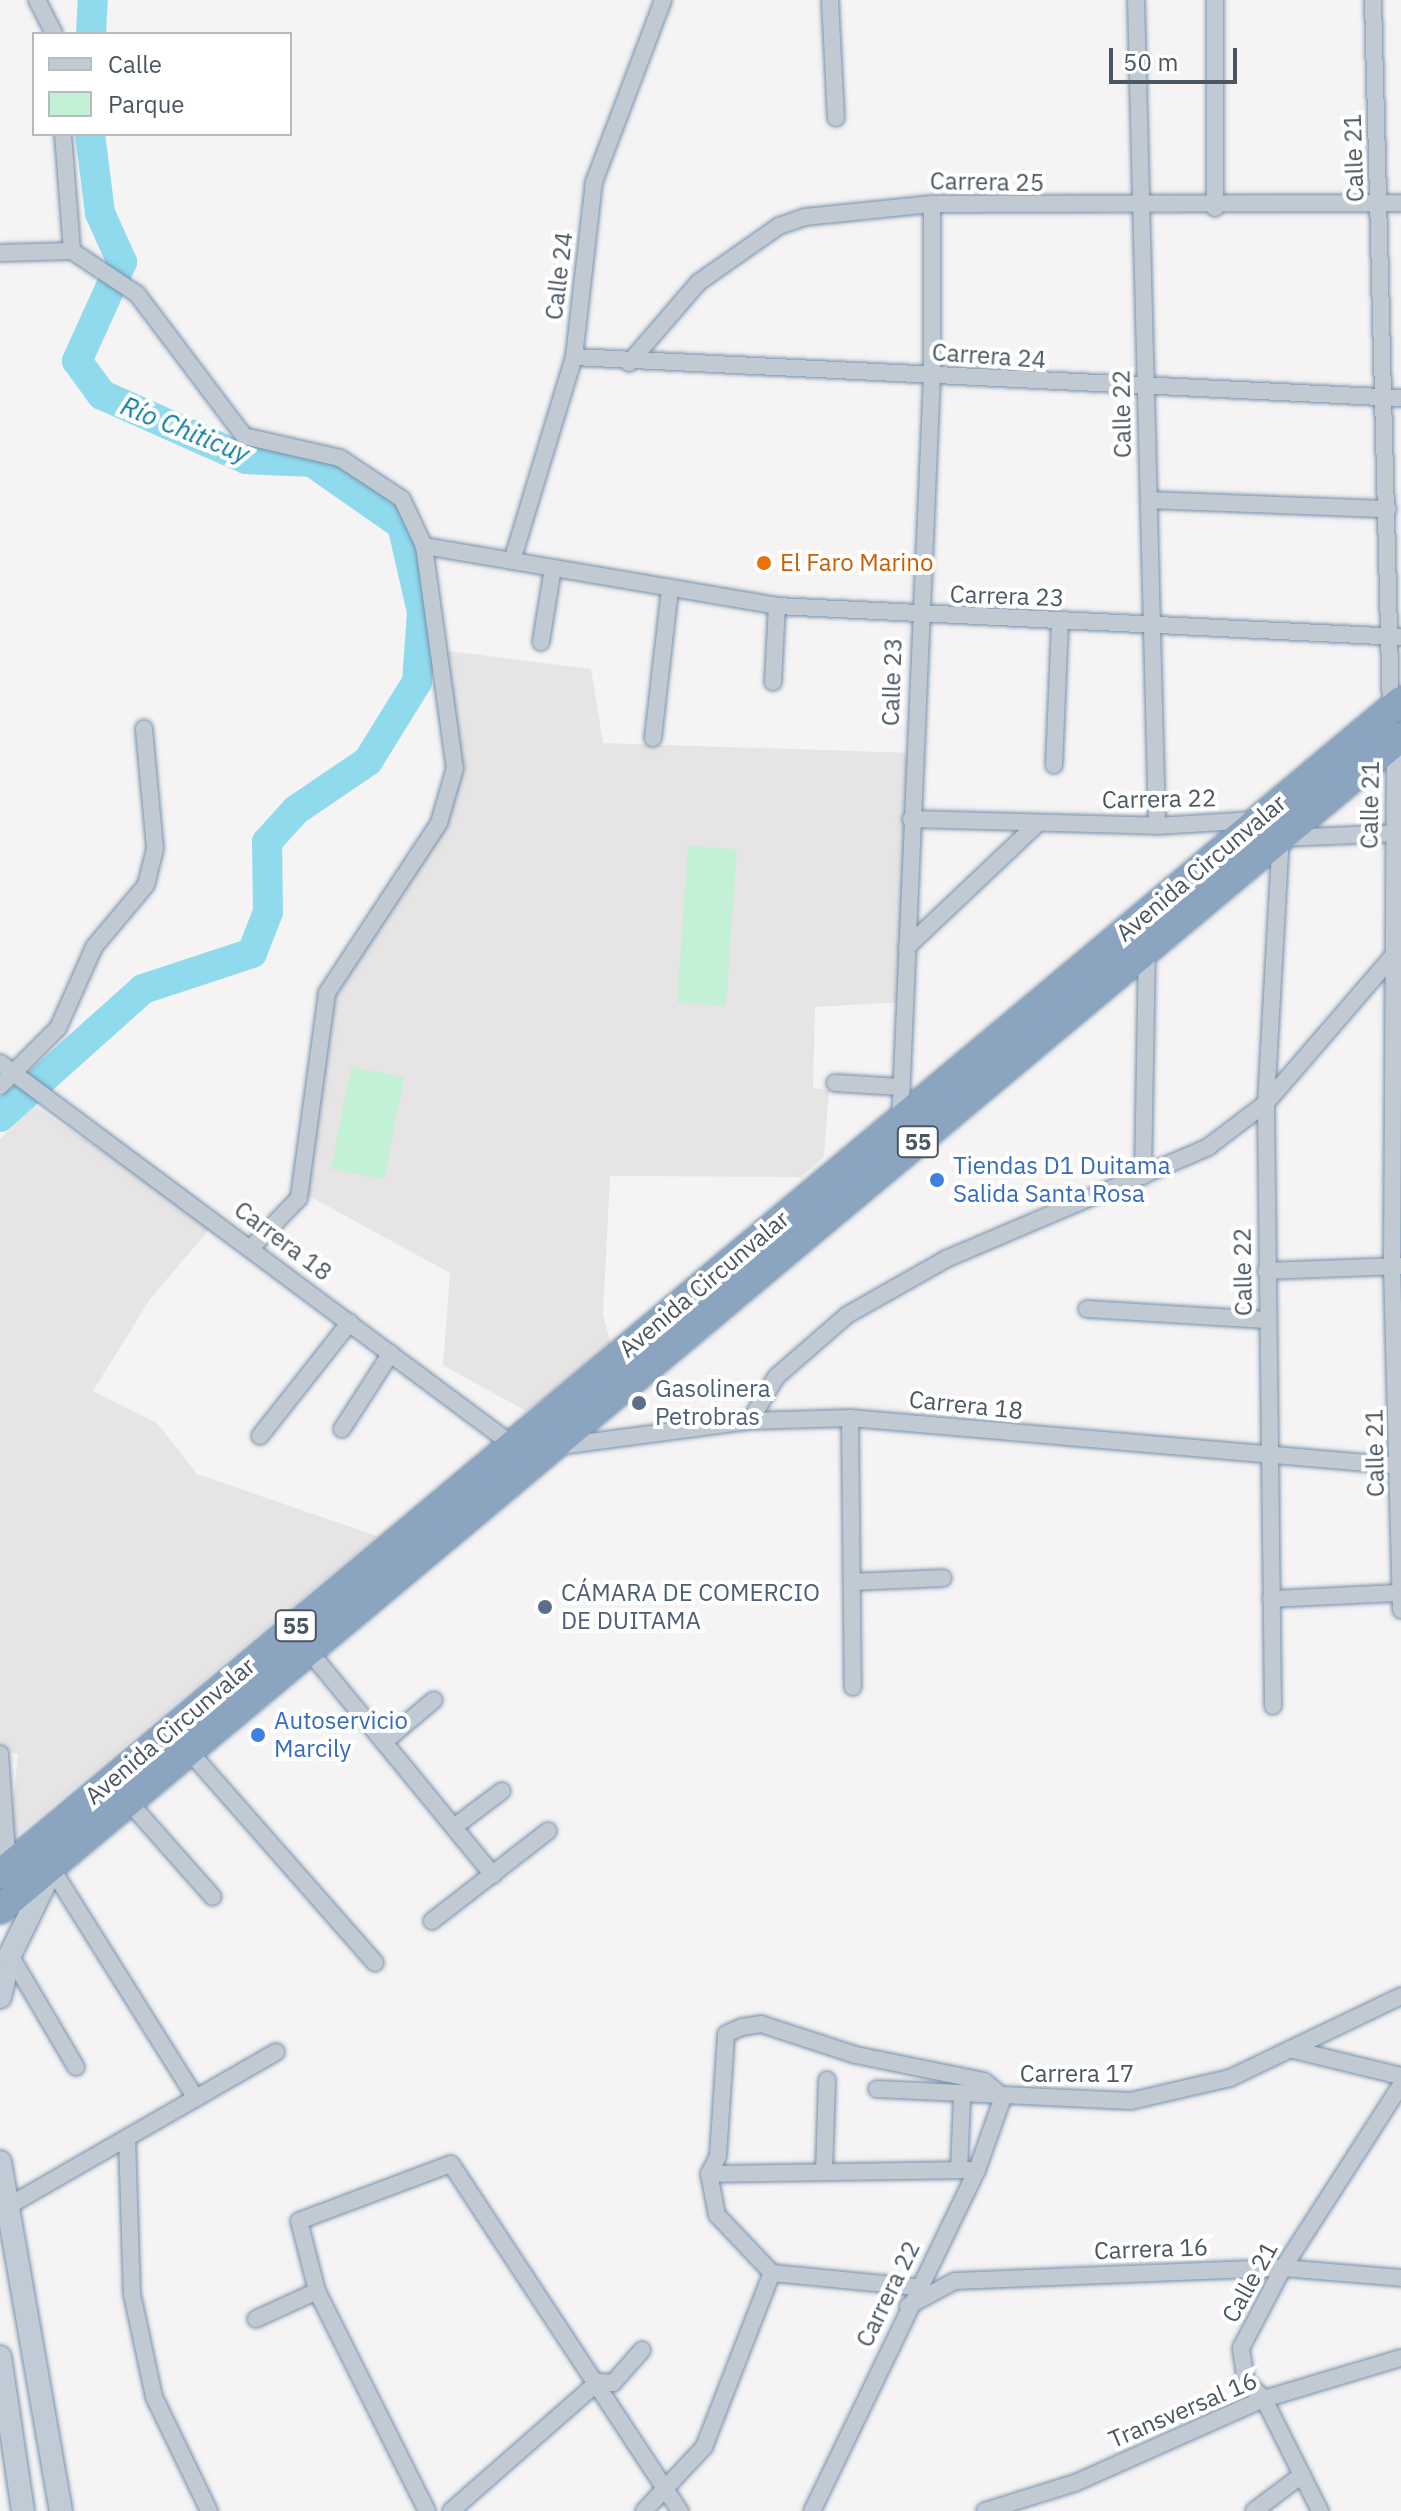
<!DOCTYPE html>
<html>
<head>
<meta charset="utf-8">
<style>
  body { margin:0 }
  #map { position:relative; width:1401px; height:2511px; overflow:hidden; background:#f5f3f3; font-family:"IBM Plex Sans",sans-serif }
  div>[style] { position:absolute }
  .education>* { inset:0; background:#e6e4e5 }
  .green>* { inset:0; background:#c3f1d5; transform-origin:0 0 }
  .river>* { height:30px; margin:-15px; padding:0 15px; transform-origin:15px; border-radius:15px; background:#90daee }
  .roads { filter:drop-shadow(0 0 2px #7690ad) drop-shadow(0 0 2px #7690ad) }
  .street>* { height:16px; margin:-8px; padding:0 8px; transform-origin:8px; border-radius:8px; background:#c1cad2 }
  .secondary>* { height:22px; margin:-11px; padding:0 11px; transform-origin:11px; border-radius:11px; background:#c1cbd6 }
  .highway>* { height:28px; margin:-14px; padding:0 14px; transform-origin:14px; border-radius:14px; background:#8ba5c1 }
  .dots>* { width:22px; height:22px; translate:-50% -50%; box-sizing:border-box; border:4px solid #fff; border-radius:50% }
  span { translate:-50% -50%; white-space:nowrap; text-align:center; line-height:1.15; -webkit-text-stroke:8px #fff; paint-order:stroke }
  .shield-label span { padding:2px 6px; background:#fff; border:2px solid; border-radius:6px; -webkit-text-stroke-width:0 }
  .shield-label { font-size:22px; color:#4a5661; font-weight:700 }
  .street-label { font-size:24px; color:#4a5661 }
  .food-label { font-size:24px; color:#c56008 }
  .left { translate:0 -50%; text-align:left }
  .shop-label { font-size:24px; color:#366cbe }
  .service-label { font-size:24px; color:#4e5e75 }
  .water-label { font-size:26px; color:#0c7c9b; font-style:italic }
  .legend { position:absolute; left:32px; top:32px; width:260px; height:104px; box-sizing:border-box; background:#fff; border:2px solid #b7bbc0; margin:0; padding:10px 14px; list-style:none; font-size:24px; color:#4a5661 }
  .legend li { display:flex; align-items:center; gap:16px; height:40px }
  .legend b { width:40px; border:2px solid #b7bbc0 }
  .scale { position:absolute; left:1109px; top:48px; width:128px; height:36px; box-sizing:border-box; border:4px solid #4a5661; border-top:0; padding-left:10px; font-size:24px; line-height:28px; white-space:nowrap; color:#4a5661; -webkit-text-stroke:6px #fff; paint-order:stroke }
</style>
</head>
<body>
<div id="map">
  <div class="education">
    <div style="clip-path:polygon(441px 650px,591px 669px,603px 743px,914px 753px,905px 1002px,815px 1007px,813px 1088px,829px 1090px,824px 1157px,801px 1177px,610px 1176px,603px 1314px,613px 1353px,526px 1411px,443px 1365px,450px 1273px,300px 1191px,326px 998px,440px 815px,456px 760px)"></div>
    <div style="clip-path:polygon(34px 1106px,213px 1225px,150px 1299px,93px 1391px,157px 1423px,197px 1474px,377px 1536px,9px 1842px,18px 1754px,0 1751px,0 1139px)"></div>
  </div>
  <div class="green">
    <div style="left:688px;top:846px;width:49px;height:157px;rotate:4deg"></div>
    <div style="left:351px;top:1067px;width:54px;height:104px;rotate:11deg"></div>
  </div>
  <div class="river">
    <div style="left:91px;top:34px;width:34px;rotate:-87deg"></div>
    <div style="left:0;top:1117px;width:192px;rotate:-41.8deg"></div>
    <div style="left:143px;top:989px;width:115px;rotate:-18.3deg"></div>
    <div style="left:252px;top:953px;width:44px;rotate:-68.7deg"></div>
    <div style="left:268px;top:912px;width:70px;rotate:-90.8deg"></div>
    <div style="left:267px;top:842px;width:43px;rotate:-47.8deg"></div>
    <div style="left:296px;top:810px;width:87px;rotate:-34.2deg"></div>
    <div style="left:368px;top:761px;width:93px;rotate:-58.2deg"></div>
    <div style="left:417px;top:682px;width:70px;rotate:-85.9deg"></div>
    <div style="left:422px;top:612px;width:89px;rotate:-102.9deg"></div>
    <div style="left:402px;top:525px;width:110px;rotate:-145deg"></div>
    <div style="left:312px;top:462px;width:66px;rotate:-177.4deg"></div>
    <div style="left:246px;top:459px;width:158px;rotate:-156deg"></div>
    <div style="left:102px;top:395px;width:42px;rotate:-126.3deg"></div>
    <div style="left:77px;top:361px;width:109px;rotate:-65.6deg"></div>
    <div style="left:122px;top:262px;width:54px;rotate:-114.2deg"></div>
    <div style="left:100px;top:213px;width:80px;rotate:-97.2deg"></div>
  </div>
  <div class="roads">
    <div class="street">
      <div style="left:37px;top:0;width:38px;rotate:63deg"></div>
      <div style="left:830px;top:0;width:118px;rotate:87.1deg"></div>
      <div style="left:1136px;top:0;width:826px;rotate:88.54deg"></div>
      <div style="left:1215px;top:0;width:208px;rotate:90deg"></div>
      <div style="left:1373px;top:0;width:709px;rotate:88.55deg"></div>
      <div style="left:63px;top:134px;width:117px;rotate:85.6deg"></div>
      <div style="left:72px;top:251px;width:78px;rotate:33.5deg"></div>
      <div style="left:137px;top:294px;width:178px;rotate:53deg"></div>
      <div style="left:244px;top:436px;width:98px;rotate:12.9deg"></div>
      <div style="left:340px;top:458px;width:74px;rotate:33.5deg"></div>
      <div style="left:402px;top:499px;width:52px;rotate:64.9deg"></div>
      <div style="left:424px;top:546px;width:224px;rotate:82.1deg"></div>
      <div style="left:455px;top:768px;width:57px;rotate:106.2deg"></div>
      <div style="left:439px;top:823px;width:204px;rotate:123.4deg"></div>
      <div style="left:327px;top:993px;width:207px;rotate:97.8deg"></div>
      <div style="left:299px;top:1198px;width:68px;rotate:133.8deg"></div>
      <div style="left:0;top:253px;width:72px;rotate:-1.6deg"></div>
      <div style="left:574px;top:357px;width:828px;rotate:2.84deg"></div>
      <div style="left:629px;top:363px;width:107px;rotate:-49.2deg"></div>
      <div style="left:699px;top:282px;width:98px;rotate:-35deg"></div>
      <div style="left:779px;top:226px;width:28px;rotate:-19deg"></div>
      <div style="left:805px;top:217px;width:128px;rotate:-5.8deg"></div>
      <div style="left:932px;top:204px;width:469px;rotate:-0.1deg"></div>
      <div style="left:1149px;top:500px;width:239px;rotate:2.2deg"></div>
      <div style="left:424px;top:546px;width:358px;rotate:9.6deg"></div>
      <div style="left:777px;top:606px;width:624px;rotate:2.85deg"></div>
      <div style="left:512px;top:561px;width:213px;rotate:-73.1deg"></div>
      <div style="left:574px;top:357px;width:176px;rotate:-83.5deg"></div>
      <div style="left:594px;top:182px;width:195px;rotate:-69.2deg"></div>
      <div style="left:541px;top:642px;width:75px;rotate:-80.8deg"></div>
      <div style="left:773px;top:682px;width:76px;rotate:-87deg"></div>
      <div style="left:653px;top:738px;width:151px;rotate:-83.5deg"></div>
      <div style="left:1395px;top:740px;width:526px;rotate:90.33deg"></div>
      <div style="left:1392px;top:1266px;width:344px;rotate:88.5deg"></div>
      <div style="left:1054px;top:765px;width:143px;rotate:-87.6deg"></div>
      <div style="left:911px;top:819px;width:246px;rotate:1.6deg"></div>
      <div style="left:1157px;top:826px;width:98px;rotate:-3.5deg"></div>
      <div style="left:1283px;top:838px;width:118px;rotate:-2.4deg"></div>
      <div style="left:907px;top:947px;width:180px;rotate:-43.4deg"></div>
      <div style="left:0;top:1063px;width:646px;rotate:36.69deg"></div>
      <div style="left:835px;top:1083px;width:66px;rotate:3.5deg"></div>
      <div style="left:0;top:1086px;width:82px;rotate:-45deg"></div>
      <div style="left:58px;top:1028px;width:89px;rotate:-66deg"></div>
      <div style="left:94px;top:947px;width:81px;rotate:-50deg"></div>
      <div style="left:146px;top:885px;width:38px;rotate:-76deg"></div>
      <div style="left:155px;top:848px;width:120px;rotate:-95.3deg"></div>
      <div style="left:900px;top:1124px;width:750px;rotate:-87.55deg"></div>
      <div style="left:932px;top:375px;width:171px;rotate:-90deg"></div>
      <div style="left:1143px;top:1176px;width:230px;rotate:-89deg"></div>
      <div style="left:1266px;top:1271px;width:134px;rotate:-2.1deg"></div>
      <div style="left:1087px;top:1309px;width:180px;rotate:3.5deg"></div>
      <div style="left:850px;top:1418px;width:269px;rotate:89.4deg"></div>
      <div style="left:750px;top:1421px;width:51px;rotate:-59.4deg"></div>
      <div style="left:776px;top:1377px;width:94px;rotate:-41.1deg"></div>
      <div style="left:847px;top:1315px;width:114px;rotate:-29.5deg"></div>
      <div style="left:946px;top:1259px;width:285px;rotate:-23.1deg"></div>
      <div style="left:1208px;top:1147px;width:73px;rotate:-37.2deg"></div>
      <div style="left:1266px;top:1103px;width:193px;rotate:-49.2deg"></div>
      <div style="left:342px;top:1429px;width:90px;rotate:-57.2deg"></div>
      <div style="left:260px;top:1436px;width:145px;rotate:-51.7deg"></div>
      <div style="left:560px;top:1446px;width:192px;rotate:-7.5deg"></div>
      <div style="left:750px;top:1421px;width:100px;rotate:-1.7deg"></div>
      <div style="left:850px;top:1418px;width:553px;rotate:4.98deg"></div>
      <div style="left:852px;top:1582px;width:91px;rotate:-2.5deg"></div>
      <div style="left:1271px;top:1599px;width:129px;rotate:-2.7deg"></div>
      <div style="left:309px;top:1651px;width:290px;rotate:50.6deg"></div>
      <div style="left:1273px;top:1706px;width:603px;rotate:-90.67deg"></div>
      <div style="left:1266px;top:1103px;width:265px;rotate:-86.8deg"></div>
      <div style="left:384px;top:1742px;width:65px;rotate:-40deg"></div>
      <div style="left:189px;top:1751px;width:282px;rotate:48.7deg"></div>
      <div style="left:0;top:1754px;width:113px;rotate:86deg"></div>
      <div style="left:128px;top:1801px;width:128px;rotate:48.5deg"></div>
      <div style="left:454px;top:1827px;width:60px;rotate:-36.9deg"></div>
      <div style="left:52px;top:1869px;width:271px;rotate:57.9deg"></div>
      <div style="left:432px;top:1921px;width:147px;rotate:-37.8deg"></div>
      <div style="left:10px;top:1955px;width:130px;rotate:59.5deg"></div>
      <div style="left:1290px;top:2049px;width:114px;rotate:13.7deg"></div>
      <div style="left:877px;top:2089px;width:254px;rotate:2.7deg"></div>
      <div style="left:1131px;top:2101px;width:102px;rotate:-13.1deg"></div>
      <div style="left:1230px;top:2078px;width:190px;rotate:-25.6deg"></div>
      <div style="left:127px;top:2138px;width:156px;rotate:88.2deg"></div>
      <div style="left:132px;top:2294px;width:105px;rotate:77.9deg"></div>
      <div style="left:154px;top:2397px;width:127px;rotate:64.2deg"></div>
      <div style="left:959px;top:2170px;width:73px;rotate:-87.6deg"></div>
      <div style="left:824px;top:2172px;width:92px;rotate:-88.1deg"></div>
      <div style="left:709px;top:2174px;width:20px;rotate:-63deg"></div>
      <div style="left:718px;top:2156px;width:122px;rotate:-86.2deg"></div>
      <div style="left:726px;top:2034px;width:17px;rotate:-24deg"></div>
      <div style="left:742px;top:2027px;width:19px;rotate:-9deg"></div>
      <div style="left:761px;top:2024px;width:100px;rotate:18.1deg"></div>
      <div style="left:856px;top:2055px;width:131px;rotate:11.5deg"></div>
      <div style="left:984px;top:2081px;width:25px;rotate:40deg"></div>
      <div style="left:1003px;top:2097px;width:77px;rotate:109.6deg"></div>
      <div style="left:977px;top:2170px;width:379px;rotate:115.8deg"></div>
      <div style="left:709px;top:2174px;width:268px;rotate:-0.9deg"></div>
      <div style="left:10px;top:2205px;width:307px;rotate:-29.9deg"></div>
      <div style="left:772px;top:2273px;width:145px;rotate:5.6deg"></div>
      <div style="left:908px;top:2306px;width:53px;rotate:-28deg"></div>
      <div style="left:955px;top:2281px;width:328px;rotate:-2.3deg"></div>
      <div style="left:1283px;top:2268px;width:118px;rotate:4.8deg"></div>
      <div style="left:256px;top:2319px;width:67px;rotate:-24.7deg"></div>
      <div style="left:427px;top:2511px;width:246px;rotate:-116.6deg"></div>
      <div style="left:317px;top:2291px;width:72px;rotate:-104.4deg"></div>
      <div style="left:299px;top:2221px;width:162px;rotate:-20.6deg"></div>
      <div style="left:451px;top:2164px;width:416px;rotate:56.6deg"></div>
      <div style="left:451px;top:2511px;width:196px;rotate:-41.3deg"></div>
      <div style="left:598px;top:2382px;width:15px;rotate:4deg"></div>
      <div style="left:613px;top:2383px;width:44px;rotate:-48.7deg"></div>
      <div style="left:644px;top:2511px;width:88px;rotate:-46.8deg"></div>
      <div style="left:704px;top:2447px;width:187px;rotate:-68.7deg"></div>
      <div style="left:772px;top:2273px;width:80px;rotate:-133.5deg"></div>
      <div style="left:717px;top:2215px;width:42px;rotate:-101deg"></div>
      <div style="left:985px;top:2511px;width:94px;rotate:-17.3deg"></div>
      <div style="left:1075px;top:2483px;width:207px;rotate:-24deg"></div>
      <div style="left:1264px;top:2399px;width:143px;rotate:-16.7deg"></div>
      <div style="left:1254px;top:2511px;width:60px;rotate:-36.9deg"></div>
      <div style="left:1320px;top:2511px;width:125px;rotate:-116.6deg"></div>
      <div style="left:1264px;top:2399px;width:25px;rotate:-135deg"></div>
      <div style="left:1246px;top:2381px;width:33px;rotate:-99deg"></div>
      <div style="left:1241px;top:2348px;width:90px;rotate:-62.3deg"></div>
      <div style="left:1283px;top:2268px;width:218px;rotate:-57.2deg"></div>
    </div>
    <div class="secondary">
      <div style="left:0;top:1997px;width:43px;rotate:-76.6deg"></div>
      <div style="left:10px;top:1955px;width:91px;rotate:-64deg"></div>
      <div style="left:0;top:2162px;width:354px;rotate:80.1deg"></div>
      <div style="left:0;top:2357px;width:156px;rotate:81.5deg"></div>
    </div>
    <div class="highway">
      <div style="left:0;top:1874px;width:1827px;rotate:-39.94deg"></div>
      <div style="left:0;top:1909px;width:1827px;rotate:-39.91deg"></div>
    </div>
  </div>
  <div class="dots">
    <div style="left:764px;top:563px;background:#e8710a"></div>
    <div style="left:937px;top:1180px;background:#3f7fe0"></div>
    <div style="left:639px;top:1403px;background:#5c6f8a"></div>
    <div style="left:545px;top:1607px;background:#5c6f8a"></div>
    <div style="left:258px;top:1735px;background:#3f7fe0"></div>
  </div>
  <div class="shield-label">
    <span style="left:918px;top:1142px">55</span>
    <span style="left:296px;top:1626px">55</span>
  </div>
  <div class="street-label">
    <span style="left:1354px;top:158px;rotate:-92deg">Calle 21</span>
    <span style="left:987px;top:182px;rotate:1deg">Carrera 25</span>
    <span style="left:559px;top:276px;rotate:-83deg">Calle 24</span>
    <span style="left:989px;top:356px;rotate:4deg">Carrera 24</span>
    <span style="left:1122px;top:414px;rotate:-91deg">Calle 22</span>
    <span style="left:1007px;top:596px;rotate:2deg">Carrera 23</span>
    <span style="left:892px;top:682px;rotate:-88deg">Calle 23</span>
    <span style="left:1159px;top:799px;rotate:-1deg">Carrera 22</span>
    <span style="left:1370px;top:805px;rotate:-89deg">Calle 21</span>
    <span style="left:1201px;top:868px;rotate:-40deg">Avenida Circunvalar</span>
    <span style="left:283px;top:1241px;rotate:37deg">Carrera 18</span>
    <span style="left:1243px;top:1272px;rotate:-91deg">Calle 22</span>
    <span style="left:704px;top:1284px;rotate:-40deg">Avenida Circunvalar</span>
    <span style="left:966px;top:1405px;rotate:6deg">Carrera 18</span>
    <span style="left:1375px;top:1453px;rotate:-91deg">Calle 21</span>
    <span style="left:170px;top:1731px;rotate:-40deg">Avenida Circunvalar</span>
    <span style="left:1077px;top:2074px">Carrera 17</span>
    <span style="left:1151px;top:2249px;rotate:-2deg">Carrera 16</span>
    <span style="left:1250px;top:2282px;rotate:-61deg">Calle 21</span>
    <span style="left:888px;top:2294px;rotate:-64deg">Carrera 22</span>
    <span style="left:1183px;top:2410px;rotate:-23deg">Transversal 16</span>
  </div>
  <div class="food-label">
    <span class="left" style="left:780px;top:563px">El Faro Marino</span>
  </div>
  <div class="shop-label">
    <span class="left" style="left:953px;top:1180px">Tiendas D1 Duitama<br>Salida Santa Rosa</span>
    <span class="left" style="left:274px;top:1735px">Autoservicio<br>Marcily</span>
  </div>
  <div class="service-label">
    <span class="left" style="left:655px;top:1403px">Gasolinera<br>Petrobras</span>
    <span class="left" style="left:561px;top:1607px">CÁMARA DE COMERCIO<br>DE DUITAMA</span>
  </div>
  <div class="water-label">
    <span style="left:185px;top:430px;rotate:22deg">Río Chiticuy</span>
  </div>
  <ul class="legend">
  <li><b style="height:10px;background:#c1cbd6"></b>Calle</li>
  <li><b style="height:22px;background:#c3f1d5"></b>Parque</li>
  </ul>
  <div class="scale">50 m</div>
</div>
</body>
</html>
